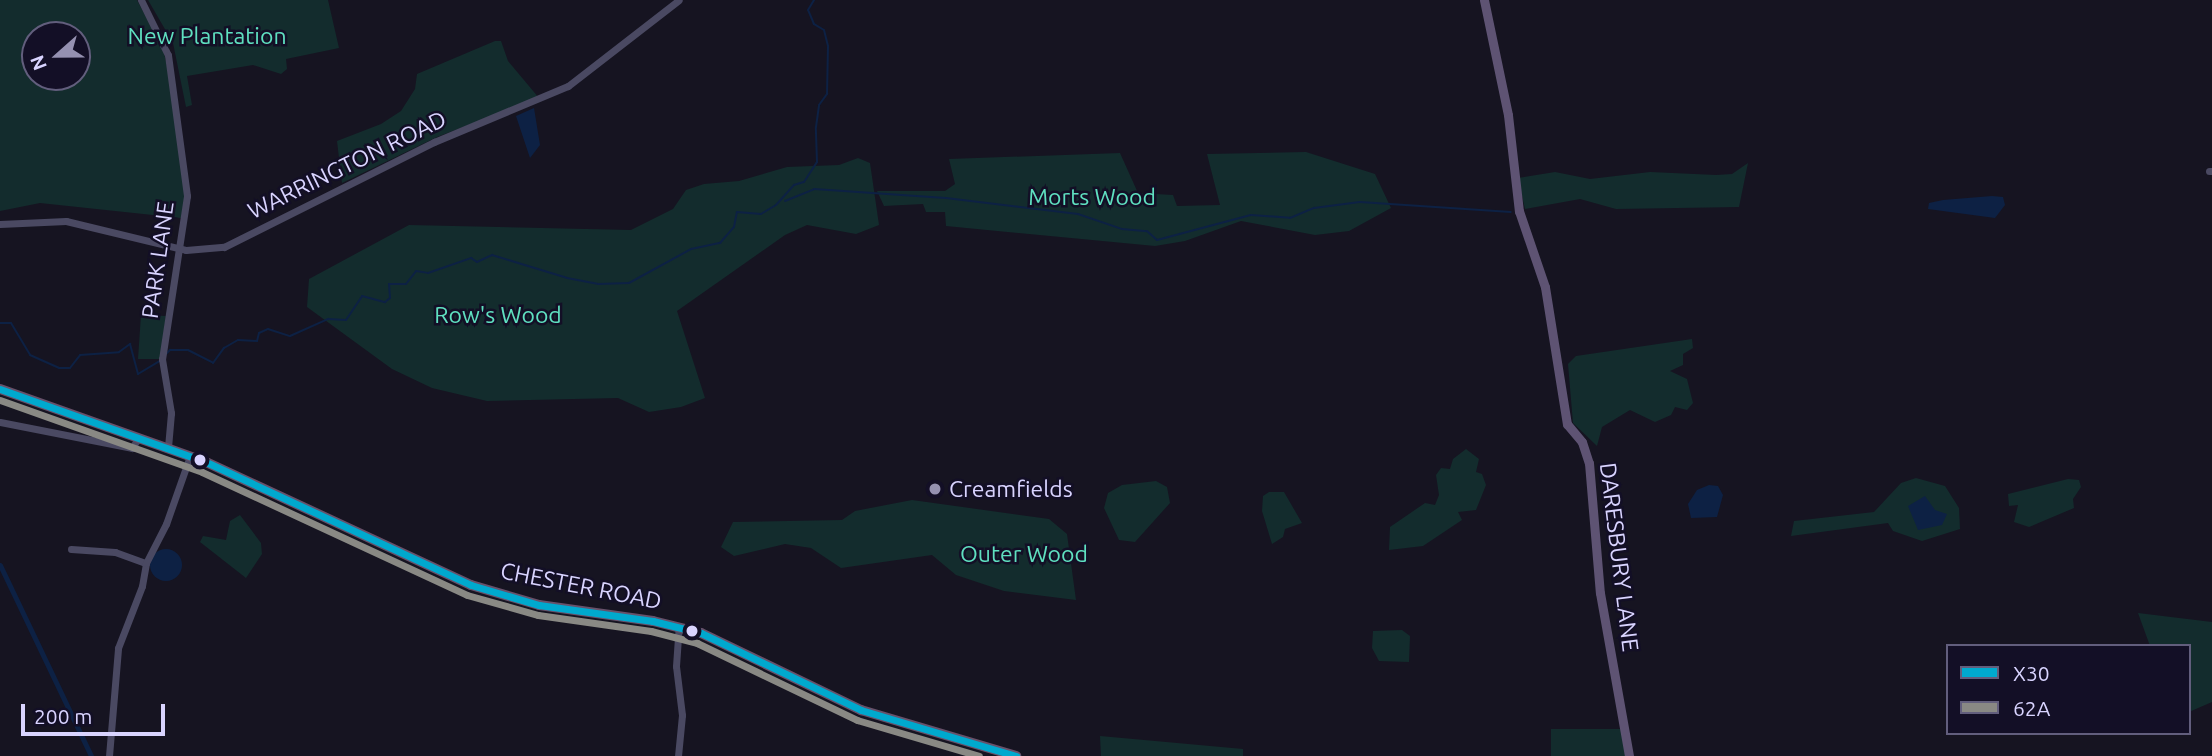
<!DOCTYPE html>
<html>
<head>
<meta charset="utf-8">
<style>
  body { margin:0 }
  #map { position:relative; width:2212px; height:756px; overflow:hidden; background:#161421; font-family:Ubuntu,sans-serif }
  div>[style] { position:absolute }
  .green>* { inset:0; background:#132c2d; transform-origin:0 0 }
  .water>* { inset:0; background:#0d2144 }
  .round { border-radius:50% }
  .stream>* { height:2px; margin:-1px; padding:0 1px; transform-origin:1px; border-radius:1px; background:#0d2144 }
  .canal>* { height:5px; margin:-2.5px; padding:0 2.5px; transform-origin:2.5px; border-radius:2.5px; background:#0d2144 }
  .minor>* { height:7px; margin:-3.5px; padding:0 3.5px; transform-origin:3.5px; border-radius:3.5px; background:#4a4962 }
  .major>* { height:9px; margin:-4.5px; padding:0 4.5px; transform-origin:4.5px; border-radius:4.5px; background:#5e5373 }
  .highway>* { height:10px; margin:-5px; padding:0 5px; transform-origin:5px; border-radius:5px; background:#67516a }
  .bus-1>* { height:7px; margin:-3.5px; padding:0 3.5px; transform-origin:3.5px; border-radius:3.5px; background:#00a9ce }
  .bus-2>* { height:7px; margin:-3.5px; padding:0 3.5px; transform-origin:3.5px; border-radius:3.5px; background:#898984 }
  .dots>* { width:19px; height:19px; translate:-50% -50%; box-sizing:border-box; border:4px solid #130f26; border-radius:50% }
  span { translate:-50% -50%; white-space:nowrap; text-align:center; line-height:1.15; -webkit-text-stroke:5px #130f26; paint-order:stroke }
  .park-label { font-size:23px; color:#5fe0c0 }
  .street-label { font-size:23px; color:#d9d4ff }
  .poi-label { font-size:23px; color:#d9d4ff }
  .left { translate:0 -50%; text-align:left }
  .legend { position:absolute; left:1946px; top:644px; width:245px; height:91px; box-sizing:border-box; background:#130f26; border:2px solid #625e7d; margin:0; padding:9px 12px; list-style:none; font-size:21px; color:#d9d4ff }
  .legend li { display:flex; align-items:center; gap:14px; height:35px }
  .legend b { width:35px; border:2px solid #625e7d }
  .north { position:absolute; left:21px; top:21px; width:70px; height:70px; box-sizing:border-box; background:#130f26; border:2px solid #625e7d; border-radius:50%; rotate:249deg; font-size:19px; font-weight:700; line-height:28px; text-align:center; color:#d9d4ff }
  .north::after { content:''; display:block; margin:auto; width:24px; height:32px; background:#9591b1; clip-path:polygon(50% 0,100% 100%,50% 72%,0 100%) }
  .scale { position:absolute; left:21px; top:704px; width:144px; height:32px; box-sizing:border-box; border:4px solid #d9d4ff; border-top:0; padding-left:9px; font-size:21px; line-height:24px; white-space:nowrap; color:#d9d4ff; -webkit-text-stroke:5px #130f26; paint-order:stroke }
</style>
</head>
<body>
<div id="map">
  <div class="green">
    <div style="clip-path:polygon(evenodd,0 0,137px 0,163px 48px,176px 108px,185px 197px,181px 218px,40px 203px,0 211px,0 0,35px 35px,77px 35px,77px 77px,35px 77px,35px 35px)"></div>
    <div style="clip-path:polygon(148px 0,328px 0,339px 48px,286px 59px,287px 69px,281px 74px,253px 65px,187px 76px,192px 105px,186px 107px,173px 43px)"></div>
    <div style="clip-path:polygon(495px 41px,501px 41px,508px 61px,539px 98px,437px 137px,342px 183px,337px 141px,381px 124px,401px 111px,415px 89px,417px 74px)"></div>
    <div style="clip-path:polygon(1306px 152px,1375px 174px,1391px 208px,1349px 231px,1315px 235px,1241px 221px,1185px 241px,1155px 246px,946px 226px,945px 212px,926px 212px,923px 204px,884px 206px,877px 191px,945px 191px,955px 184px,949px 159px,1120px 153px,1138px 193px,1173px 195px,1177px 206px,1220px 205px,1207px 154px)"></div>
    <div style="clip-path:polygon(858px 158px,870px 163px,879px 225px,856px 234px,807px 225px,785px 235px,677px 311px,705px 398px,681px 407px,649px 412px,618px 398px,487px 401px,432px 388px,392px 369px,307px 307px,309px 279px,409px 225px,631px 230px,673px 209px,686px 190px,704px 184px,739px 181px,787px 167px,839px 165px)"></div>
    <div style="clip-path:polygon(1748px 163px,1739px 207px,1616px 209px,1580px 199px,1525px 209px,1518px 178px,1555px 172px,1590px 179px,1650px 172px,1716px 175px,1732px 174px)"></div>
    <div style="clip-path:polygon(141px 315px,166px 316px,160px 359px,138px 359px)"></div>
    <div style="clip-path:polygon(1692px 339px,1693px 348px,1683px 354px,1683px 365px,1670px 371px,1687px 379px,1693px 403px,1687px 410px,1675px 407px,1671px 415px,1655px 422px,1630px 410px,1602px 427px,1597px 446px,1573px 423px,1568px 364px,1576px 356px)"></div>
    <div style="clip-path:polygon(1466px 449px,1479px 459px,1476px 472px,1482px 474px,1486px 485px,1476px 510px,1458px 512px,1462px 520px,1423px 546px,1389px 550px,1390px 527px,1425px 503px,1435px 505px,1439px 495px,1436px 475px,1441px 468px,1450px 469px,1453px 459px)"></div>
    <div style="clip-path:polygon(1916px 478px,1945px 486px,1959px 508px,1960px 529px,1922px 541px,1893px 531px,1888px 523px,1791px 536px,1794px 521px,1874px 512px,1901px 483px)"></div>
    <div style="clip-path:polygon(2068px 479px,2079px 480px,2081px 487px,2073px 499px,2074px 508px,2029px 527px,2014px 522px,2018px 505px,2009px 506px,2008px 494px)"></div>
    <div style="clip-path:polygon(1156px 481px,1167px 487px,1170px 503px,1135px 542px,1119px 540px,1104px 508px,1108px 493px,1122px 485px)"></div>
    <div style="clip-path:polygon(1269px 492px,1284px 492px,1302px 523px,1285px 529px,1283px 537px,1272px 544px,1262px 511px,1263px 496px)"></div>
    <div style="clip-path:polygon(912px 500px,1049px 519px,1067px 534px,1076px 600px,1004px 591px,956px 575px,932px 555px,841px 568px,811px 548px,785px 544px,734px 556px,721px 547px,733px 522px,842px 520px,855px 511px)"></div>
    <div style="clip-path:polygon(240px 515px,261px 543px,262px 554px,246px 578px,200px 542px,203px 536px,226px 540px,230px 521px)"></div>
    <div style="clip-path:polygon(2138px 613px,2212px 622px,2212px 702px,2189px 712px,2189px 646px,2150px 646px)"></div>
    <div style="clip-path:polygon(1402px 630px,1410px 636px,1409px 662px,1379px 661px,1372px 648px,1373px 631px)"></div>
    <div style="left:1551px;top:729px;width:75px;height:27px"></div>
    <div style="clip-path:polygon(1100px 736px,1243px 749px,1243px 756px,1101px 756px)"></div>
  </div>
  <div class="water">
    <div style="clip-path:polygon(534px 108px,540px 145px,530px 158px,516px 116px)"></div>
    <div style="clip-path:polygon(1992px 196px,2003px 197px,2005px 205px,1995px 218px,1928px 209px,1929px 203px,1943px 200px)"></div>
    <div style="clip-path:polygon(1709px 485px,1718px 486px,1723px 495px,1717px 517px,1691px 518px,1688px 504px,1697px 490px)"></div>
    <div style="clip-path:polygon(1925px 496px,1935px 510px,1947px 514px,1942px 525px,1918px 530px,1908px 506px)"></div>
    <div class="round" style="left:150px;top:549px;width:32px;height:32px"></div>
  </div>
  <div class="stream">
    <div style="left:785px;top:201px;width:31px;rotate:-22deg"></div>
    <div style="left:814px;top:189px;width:132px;rotate:3.9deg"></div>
    <div style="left:946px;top:198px;width:133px;rotate:6.9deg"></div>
    <div style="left:1078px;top:214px;width:46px;rotate:18.8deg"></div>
    <div style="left:1122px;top:229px;width:25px;rotate:5deg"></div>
    <div style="left:1147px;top:231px;width:13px;rotate:42deg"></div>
    <div style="left:1157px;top:240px;width:97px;rotate:-14.9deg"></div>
    <div style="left:1251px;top:215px;width:39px;rotate:4deg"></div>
    <div style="left:1290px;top:218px;width:26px;rotate:-23deg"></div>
    <div style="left:1314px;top:208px;width:46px;rotate:-7.4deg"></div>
    <div style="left:1360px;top:202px;width:151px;rotate:3.8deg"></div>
    <div style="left:0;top:323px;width:11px"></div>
    <div style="left:11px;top:323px;width:37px;rotate:59deg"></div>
    <div style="left:30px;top:355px;width:32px;rotate:24deg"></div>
    <div style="left:59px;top:368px;width:11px"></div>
    <div style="left:70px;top:368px;width:16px;rotate:-52deg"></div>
    <div style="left:80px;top:355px;width:39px;rotate:-4deg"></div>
    <div style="left:119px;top:352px;width:14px;rotate:-36deg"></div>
    <div style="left:130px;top:344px;width:31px;rotate:75deg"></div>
    <div style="left:138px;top:374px;width:26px;rotate:-31deg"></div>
    <div style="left:166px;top:354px;width:6px;rotate:-45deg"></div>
    <div style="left:170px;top:350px;width:18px"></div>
    <div style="left:188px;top:350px;width:28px;rotate:27deg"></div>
    <div style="left:213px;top:363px;width:19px;rotate:-54deg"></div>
    <div style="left:224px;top:348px;width:16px;rotate:-30deg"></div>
    <div style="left:238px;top:340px;width:19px;rotate:3deg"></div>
    <div style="left:257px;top:341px;width:8px;rotate:-76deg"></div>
    <div style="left:259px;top:333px;width:10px;rotate:-24deg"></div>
    <div style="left:268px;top:329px;width:23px;rotate:18deg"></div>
    <div style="left:290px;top:336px;width:42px;rotate:-24.1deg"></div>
    <div style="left:328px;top:319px;width:18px;rotate:3deg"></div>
    <div style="left:346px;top:320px;width:29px;rotate:-56deg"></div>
    <div style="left:362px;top:296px;width:24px;rotate:15deg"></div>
    <div style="left:385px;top:302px;width:6px;rotate:-39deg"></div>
    <div style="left:390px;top:298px;width:14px;rotate:-94deg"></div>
    <div style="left:389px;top:284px;width:17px"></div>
    <div style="left:406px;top:284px;width:16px;rotate:-52deg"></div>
    <div style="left:416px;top:271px;width:12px;rotate:9deg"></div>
    <div style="left:428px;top:273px;width:46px;rotate:-19.2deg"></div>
    <div style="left:471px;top:258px;width:7px;rotate:34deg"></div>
    <div style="left:477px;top:262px;width:17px;rotate:-25deg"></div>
    <div style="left:492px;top:255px;width:78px;rotate:17deg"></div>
    <div style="left:567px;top:278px;width:32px;rotate:11deg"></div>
    <div style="left:598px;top:284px;width:31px;rotate:-2deg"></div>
    <div style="left:629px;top:283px;width:71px;rotate:-28.7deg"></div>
    <div style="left:691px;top:249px;width:30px;rotate:-12deg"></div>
    <div style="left:720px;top:243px;width:21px;rotate:-49deg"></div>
    <div style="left:734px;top:227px;width:15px;rotate:-79deg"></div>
    <div style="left:737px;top:212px;width:24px;rotate:5deg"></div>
    <div style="left:761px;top:214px;width:17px;rotate:-31deg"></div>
    <div style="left:776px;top:205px;width:27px;rotate:-48deg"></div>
    <div style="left:794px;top:185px;width:10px;rotate:-17deg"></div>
    <div style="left:804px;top:182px;width:24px;rotate:-57deg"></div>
    <div style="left:817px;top:162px;width:35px;rotate:-92deg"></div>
    <div style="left:816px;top:127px;width:22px;rotate:-82deg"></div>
    <div style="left:819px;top:105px;width:14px;rotate:-54deg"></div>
    <div style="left:827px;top:94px;width:48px;rotate:-88.8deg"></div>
    <div style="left:828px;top:46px;width:16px;rotate:-104deg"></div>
    <div style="left:824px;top:30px;width:12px;rotate:-149deg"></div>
    <div style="left:814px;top:24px;width:15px;rotate:-113deg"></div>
    <div style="left:808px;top:10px;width:12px;rotate:-59deg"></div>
  </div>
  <div class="canal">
    <div style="left:0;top:565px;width:212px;rotate:64.5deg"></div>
  </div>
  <div class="minor">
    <div style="left:141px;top:0;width:61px;rotate:63.9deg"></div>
    <div style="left:168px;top:55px;width:142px;rotate:82.3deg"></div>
    <div style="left:187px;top:196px;width:165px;rotate:98.7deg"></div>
    <div style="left:162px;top:359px;width:55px;rotate:80.5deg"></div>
    <div style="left:171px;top:413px;width:34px;rotate:95deg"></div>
    <div style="left:2209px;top:171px;width:3px"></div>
    <div style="left:0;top:224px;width:66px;rotate:-2.6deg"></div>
    <div style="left:66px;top:221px;width:123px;rotate:13.6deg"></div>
    <div style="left:186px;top:250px;width:38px;rotate:-5deg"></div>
    <div style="left:224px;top:247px;width:235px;rotate:-26.6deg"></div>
    <div style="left:434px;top:142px;width:145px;rotate:-22.7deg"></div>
    <div style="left:568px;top:86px;width:140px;rotate:-37.8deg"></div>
    <div style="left:0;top:422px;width:135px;rotate:11.1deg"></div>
    <div style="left:132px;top:448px;width:13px;rotate:-58deg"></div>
    <div style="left:71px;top:549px;width:44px;rotate:3.9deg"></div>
    <div style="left:115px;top:552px;width:33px;rotate:20deg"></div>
    <div style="left:109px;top:756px;width:108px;rotate:-85.2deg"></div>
    <div style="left:118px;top:648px;width:66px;rotate:-68.8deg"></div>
    <div style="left:142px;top:586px;width:23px;rotate:-80deg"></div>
    <div style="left:146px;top:563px;width:44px;rotate:-62.9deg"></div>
    <div style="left:166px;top:524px;width:72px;rotate:-70.6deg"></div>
    <div style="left:678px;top:756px;width:41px;rotate:-84.4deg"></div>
    <div style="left:682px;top:715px;width:49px;rotate:-97deg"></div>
    <div style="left:676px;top:666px;width:39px;rotate:-86deg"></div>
  </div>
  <div class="major">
    <div style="left:1484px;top:0;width:117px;rotate:78.2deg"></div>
    <div style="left:1508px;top:115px;width:97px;rotate:83.5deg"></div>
    <div style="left:1519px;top:211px;width:80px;rotate:71.1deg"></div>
    <div style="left:1545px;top:287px;width:139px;rotate:80.9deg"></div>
    <div style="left:1567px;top:424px;width:23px;rotate:50deg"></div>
    <div style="left:1582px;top:442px;width:22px;rotate:72deg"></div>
    <div style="left:1589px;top:463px;width:130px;rotate:85.2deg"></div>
    <div style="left:1600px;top:593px;width:166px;rotate:79.9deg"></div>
  </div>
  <div class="highway">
    <div style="left:0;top:389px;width:219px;rotate:19.5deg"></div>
    <div style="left:206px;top:462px;width:292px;rotate:24.9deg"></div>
    <div style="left:471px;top:585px;width:71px;rotate:16.4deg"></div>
    <div style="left:539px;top:605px;width:115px;rotate:8deg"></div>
    <div style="left:653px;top:621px;width:49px;rotate:14deg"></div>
    <div style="left:701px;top:633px;width:178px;rotate:25.7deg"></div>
    <div style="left:861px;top:710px;width:162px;rotate:16.5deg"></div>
  </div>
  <div class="bus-1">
    <div style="left:0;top:389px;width:219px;rotate:19.5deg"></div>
    <div style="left:206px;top:462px;width:292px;rotate:24.9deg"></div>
    <div style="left:471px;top:585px;width:71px;rotate:16.4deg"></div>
    <div style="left:539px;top:605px;width:115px;rotate:8deg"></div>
    <div style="left:653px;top:621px;width:49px;rotate:14deg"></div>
    <div style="left:701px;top:633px;width:178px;rotate:25.7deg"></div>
    <div style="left:861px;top:710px;width:162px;rotate:16.5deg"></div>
  </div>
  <div class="bus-2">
    <div style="left:0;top:400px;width:214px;rotate:19.6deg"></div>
    <div style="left:202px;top:472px;width:292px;rotate:24.9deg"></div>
    <div style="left:467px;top:595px;width:74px;rotate:15.7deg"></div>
    <div style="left:538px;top:615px;width:114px;rotate:8.1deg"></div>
    <div style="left:651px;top:631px;width:48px;rotate:14.6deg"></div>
    <div style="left:697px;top:643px;width:178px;rotate:25.7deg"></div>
    <div style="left:857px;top:720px;width:127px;rotate:16.4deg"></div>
  </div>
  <div class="dots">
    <div style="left:200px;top:460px;background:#d9d4ff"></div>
    <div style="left:935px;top:489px;background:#9591b1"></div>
    <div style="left:692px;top:631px;background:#d9d4ff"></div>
  </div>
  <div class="park-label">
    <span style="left:207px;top:36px">New Plantation</span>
    <span style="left:1092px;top:197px">Morts Wood</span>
    <span style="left:498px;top:315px">Row's Wood</span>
    <span style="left:1024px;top:554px">Outer Wood</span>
  </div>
  <div class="street-label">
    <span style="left:347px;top:165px;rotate:-26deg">WARRINGTON ROAD</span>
    <span style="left:158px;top:260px;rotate:-82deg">PARK LANE</span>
    <span style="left:1619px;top:557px;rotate:83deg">DARESBURY LANE</span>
    <span style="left:581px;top:586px;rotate:11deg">CHESTER ROAD</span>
  </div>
  <div class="poi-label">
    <span class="left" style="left:949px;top:489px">Creamfields</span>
  </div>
  <ul class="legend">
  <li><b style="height:9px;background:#00a9ce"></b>X30</li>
  <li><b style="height:9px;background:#898984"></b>62A</li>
  </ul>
  <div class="north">N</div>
  <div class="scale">200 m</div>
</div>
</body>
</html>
